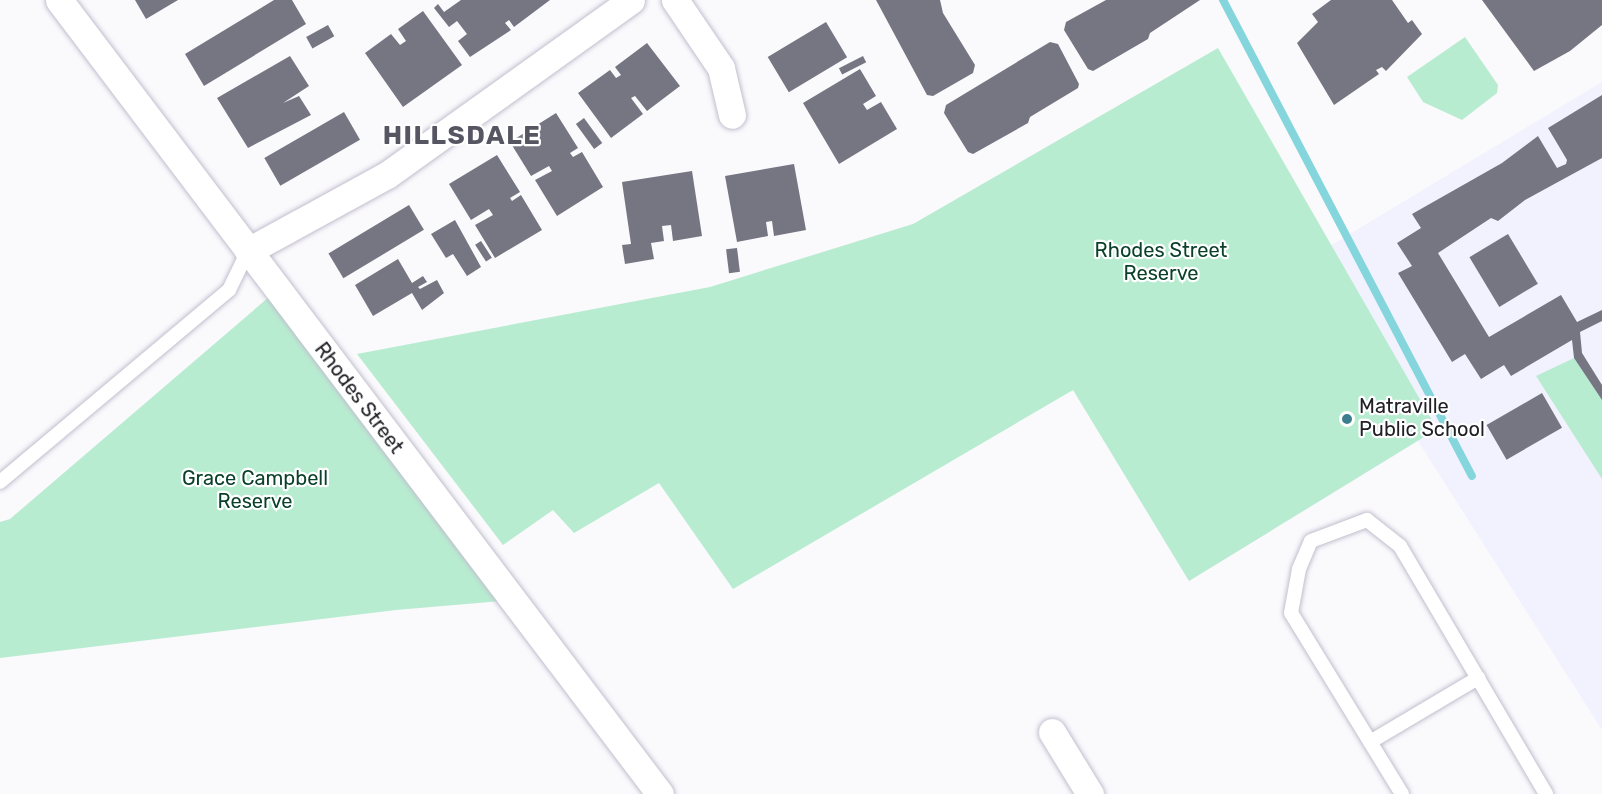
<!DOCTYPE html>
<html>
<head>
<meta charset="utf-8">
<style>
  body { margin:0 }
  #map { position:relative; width:1602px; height:794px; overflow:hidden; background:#faf9fc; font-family:Rubik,sans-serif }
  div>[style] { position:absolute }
  .built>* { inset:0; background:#f2f1fe }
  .green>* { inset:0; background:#b8ecd1 }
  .stream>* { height:8px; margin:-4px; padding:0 4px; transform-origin:4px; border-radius:4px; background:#85d6dc }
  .building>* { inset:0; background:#767582; transform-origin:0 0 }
  .roads { filter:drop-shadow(0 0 2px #c1bfce) drop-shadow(0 0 2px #c1bfce) }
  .service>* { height:14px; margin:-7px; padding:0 7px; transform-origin:7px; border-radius:7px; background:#fff }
  .minor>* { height:27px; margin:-13.5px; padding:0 13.5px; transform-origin:13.5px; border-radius:13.5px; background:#fff }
  .dots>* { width:16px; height:16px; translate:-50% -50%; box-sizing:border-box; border:3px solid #fff; border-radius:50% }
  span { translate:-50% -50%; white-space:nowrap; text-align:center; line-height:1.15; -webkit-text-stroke:4.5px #fff; paint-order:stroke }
  .park-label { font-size:20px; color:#0b412c }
  .street-label { font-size:20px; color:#212026 }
  .poi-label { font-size:20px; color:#212026 }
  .left { translate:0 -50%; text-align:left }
  .district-label { font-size:26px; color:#565562; font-weight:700; letter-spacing:1.5px }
</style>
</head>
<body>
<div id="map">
  <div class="built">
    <div style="clip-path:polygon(1602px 82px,1602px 730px,1418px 441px,1189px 581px,1078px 398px)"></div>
  </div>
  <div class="green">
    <div style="clip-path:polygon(1465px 37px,1498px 85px,1497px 93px,1462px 120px,1423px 102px,1407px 77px)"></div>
    <div style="clip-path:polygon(1218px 48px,1437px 429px,1189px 581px,1073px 390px,733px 589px,659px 483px,574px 533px,553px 510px,503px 545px,357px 354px,710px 287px,913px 224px)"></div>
    <div style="clip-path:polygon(276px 291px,512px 600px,396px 610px,0 658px,0 522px,10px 519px)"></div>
    <div style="clip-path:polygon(1574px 358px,1602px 400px,1602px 479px,1536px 376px)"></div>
  </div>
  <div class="stream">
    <div style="left:1223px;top:0;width:537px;rotate:62.39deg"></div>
  </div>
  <div class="building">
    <div style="clip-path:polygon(135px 0,178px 0,146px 19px)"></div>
    <div style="clip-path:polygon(274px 0,292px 0,306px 24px,204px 86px,185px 54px)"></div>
    <div style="clip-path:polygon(461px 0,550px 0,514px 27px,509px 20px,505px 23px,511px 30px,470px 57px,458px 41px,467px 34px,457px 21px,449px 27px,434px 8px,438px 4px,444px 12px)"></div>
    <div style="clip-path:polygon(876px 0,940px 0,943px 13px,975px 65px,973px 73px,933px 96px,927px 95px)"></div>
    <div style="clip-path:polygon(1106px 0,1200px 0,1150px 33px,1148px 39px,1093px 71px,1088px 69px,1064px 30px,1066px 22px)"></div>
    <div style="clip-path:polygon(1331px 0,1392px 0,1408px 23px,1412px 20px,1422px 34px,1386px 71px,1382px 67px,1376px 70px,1379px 74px,1334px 105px,1297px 43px,1318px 22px,1312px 14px)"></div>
    <div style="clip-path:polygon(1482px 0,1602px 0,1602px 25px,1570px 51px,1534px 71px)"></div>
    <div style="clip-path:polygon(423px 11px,462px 65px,403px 107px,365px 53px,391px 34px,400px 45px,406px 41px,398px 29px)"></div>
    <div style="left:826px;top:22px;width:41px;height:68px;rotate:59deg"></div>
    <div style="left:328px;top:25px;width:13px;height:25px;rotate:61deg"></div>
    <div style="clip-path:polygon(1050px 42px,1058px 44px,1079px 84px,1078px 88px,1030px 117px,1028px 123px,973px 154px,968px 152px,944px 113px,946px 105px)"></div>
    <div style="clip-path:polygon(647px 43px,680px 86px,647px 111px,635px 96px,631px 98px,643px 114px,611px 138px,578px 93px,610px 70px,616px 78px,621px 75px,615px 67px)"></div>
    <div style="clip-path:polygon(290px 56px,309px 86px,283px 103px,299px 96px,311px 115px,248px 148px,217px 98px)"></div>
    <div style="left:863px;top:56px;width:7px;height:27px;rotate:63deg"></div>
    <div style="clip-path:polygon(860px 69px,876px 96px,863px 104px,867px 110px,881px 102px,897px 129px,839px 164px,803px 103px)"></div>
    <div style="clip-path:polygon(1602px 95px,1602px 158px,1525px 200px,1498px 221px,1491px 218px,1438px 253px,1489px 337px,1561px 295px,1577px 322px,1602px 310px,1602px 321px,1580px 332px,1582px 353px,1602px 385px,1602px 400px,1574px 358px,1572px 340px,1511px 376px,1504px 365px,1481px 379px,1465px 354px,1452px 362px,1398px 273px,1412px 266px,1397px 243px,1421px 228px,1412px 214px,1502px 163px,1538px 136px,1557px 168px,1566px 164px,1567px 160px,1548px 128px)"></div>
    <div style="left:344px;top:112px;width:32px;height:92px;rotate:60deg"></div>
    <div style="clip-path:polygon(556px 113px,578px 148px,570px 153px,573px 157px,582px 152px,603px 187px,557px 216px,535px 180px,552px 171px,549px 166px,531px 176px,510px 142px)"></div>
    <div style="left:584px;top:118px;width:31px;height:10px;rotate:54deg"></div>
    <div style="clip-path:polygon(497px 155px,520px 192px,510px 198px,512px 201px,521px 195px,542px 230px,495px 258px,475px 225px,493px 215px,489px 209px,471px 220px,449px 184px)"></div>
    <div style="clip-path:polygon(794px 164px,806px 230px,774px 236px,772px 221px,766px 222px,768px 236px,737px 242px,725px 176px)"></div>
    <div style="clip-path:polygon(692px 171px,702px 236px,673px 241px,671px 225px,662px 226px,664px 241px,651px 243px,654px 259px,625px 264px,622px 245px,631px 244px,622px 182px)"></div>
    <div style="left:409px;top:205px;width:29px;height:94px;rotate:59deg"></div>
    <div style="clip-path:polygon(455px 220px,481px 267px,467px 276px,453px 254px,446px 258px,431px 234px)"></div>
    <div style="left:1508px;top:234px;width:58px;height:45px;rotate:59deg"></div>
    <div style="left:481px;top:241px;width:20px;height:7px;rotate:57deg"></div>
    <div style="left:737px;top:248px;width:24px;height:11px;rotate:83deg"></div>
    <div style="clip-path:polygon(398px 259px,412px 283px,423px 276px,427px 282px,418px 287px,420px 289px,437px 280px,444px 293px,422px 310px,412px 293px,373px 316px,355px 285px)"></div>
    <div style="left:1542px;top:393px;width:40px;height:64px;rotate:60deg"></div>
  </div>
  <div class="roads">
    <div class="service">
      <div style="left:0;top:482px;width:299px;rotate:-40deg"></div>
      <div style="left:229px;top:290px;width:43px;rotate:-64deg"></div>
      <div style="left:1370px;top:742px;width:126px;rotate:-30.7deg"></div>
      <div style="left:1402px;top:794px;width:212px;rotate:-121.5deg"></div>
      <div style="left:1291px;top:613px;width:45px;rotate:-79.7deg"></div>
      <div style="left:1299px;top:569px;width:30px;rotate:-67deg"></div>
      <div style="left:1311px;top:541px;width:60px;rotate:-20.6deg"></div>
      <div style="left:1367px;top:520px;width:42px;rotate:38.2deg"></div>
      <div style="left:1400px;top:546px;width:288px;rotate:59.5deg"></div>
    </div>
    <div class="minor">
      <div style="left:59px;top:0;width:996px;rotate:52.88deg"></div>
      <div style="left:675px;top:0;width:82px;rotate:55.9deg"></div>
      <div style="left:721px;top:68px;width:48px;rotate:76.8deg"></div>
      <div style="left:248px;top:251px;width:158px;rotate:-28.7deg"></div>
      <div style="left:387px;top:175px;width:300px;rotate:-35.6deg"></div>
      <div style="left:1052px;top:732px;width:73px;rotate:58.5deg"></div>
    </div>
  </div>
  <div class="dots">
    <div style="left:1347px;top:419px;background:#3c7d8f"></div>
  </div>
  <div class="park-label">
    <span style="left:1161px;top:262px">Rhodes Street<br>Reserve</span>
    <span style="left:255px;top:490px">Grace Campbell<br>Reserve</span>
  </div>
  <div class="street-label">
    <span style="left:359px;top:398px;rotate:53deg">Rhodes Street</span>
  </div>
  <div class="poi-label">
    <span class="left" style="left:1359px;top:418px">Matraville<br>Public School</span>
  </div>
  <div class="district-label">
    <span style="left:462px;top:136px">HILLSDALE</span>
  </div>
</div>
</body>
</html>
